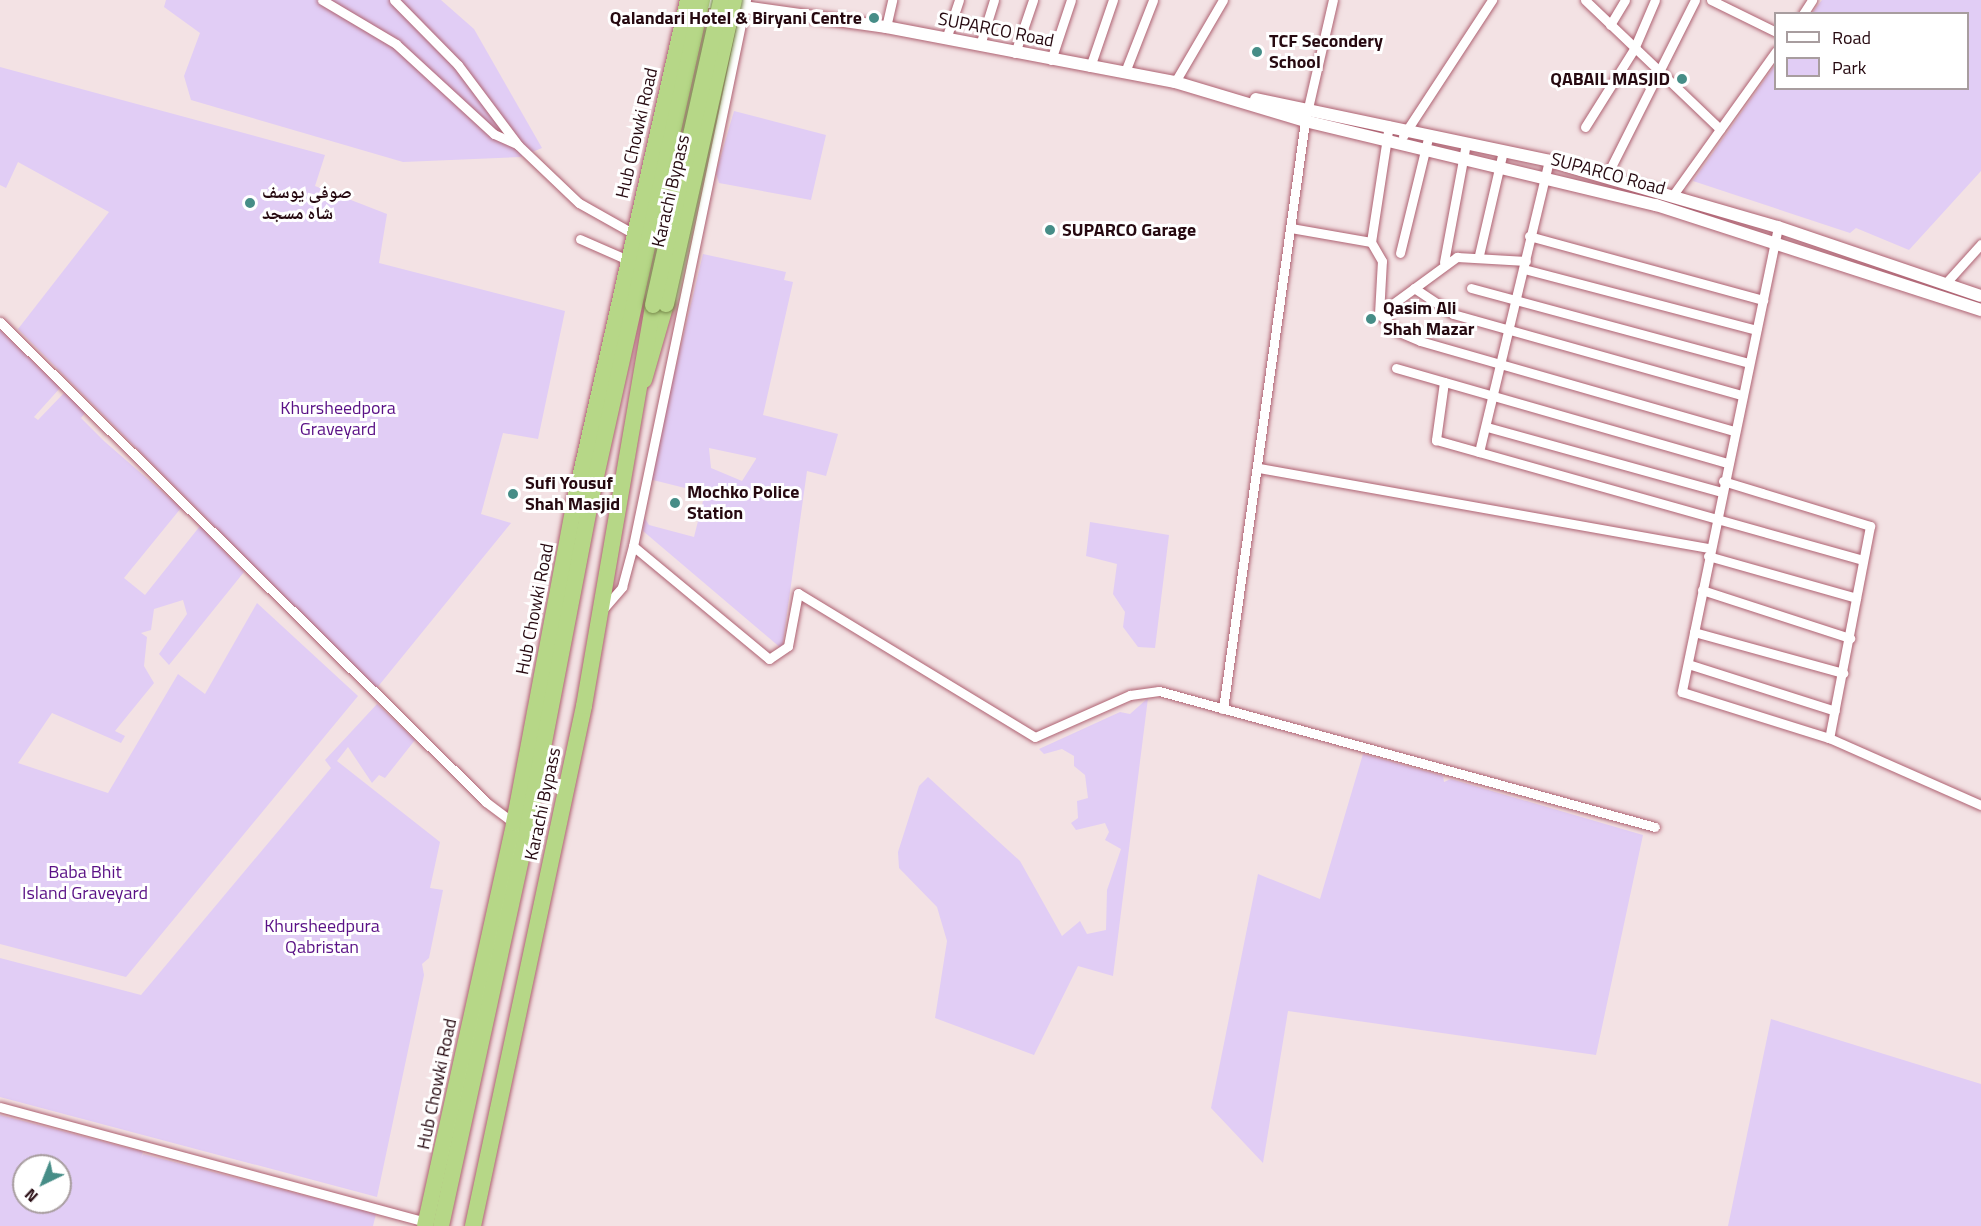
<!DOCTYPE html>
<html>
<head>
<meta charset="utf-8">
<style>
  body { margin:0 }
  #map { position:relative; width:1981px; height:1226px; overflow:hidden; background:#f3e2e4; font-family:"Titillium Web","Noto Naskh Arabic",sans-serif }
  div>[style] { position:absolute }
  .green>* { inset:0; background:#e1cdf5 }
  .roads { filter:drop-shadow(0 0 2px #ae6272) drop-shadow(0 0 2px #ae6272) }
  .minor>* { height:9px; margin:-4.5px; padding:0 4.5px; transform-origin:4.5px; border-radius:4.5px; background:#fff }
  .tertiary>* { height:12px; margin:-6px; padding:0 6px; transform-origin:6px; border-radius:6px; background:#fff }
  .trunk>* { height:16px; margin:-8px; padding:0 8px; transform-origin:8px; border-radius:8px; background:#b6d787 }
  .bridges { filter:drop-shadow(0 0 2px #77884a) drop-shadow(0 0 2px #77884a) }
  .trunk-bridge>* { height:16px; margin:-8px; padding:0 8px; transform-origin:8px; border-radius:8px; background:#b6d787 }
  .dots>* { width:16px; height:16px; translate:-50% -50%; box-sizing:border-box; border:3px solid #fff; border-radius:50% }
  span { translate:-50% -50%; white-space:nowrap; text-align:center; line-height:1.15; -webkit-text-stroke:6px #fff; paint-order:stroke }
  .poi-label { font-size:18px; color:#260910; font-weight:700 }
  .right { translate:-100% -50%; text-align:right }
  .left { translate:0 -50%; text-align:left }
  .street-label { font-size:18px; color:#260910 }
  .park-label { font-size:18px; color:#5a1186 }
  .legend { position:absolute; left:1774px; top:12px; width:195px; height:78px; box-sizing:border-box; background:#fff; border:2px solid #a89d9f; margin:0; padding:8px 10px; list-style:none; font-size:18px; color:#260910 }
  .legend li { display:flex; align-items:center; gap:12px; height:30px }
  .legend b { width:30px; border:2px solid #a89d9f }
  .north { position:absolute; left:12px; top:1154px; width:60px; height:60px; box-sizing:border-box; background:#fff; border:2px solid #a89d9f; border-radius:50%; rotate:223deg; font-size:16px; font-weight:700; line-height:24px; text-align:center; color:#260910 }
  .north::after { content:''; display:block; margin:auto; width:21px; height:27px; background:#468d87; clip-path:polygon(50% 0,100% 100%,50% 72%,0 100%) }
</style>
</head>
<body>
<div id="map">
  <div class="green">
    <div style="clip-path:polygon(166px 0,441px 0,474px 29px,542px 148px,520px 157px,403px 162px,191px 100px,184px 76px,200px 33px,164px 7px)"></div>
    <div style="clip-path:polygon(1822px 0,1981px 0,1981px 171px,1909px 250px,1856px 228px,1850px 233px,1693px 181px,1775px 65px,1776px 88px,1968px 88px,1968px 14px,1812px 13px)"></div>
    <div style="clip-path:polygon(0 67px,325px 155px,315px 186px,387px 214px,379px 263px,565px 311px,538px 439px,503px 433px,481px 514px,511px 523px,376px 689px,18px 329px,109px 212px,18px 162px,6px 188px,0 185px)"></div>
    <div style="clip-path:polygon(734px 111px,826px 135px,811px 200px,719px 183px,716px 173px)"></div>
    <div style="clip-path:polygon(evenodd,703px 254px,786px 272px,784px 280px,793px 282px,763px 415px,838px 434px,826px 476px,807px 471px,782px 649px,643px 531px,644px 517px,649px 525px,694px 537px,705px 493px,649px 479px,703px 254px,709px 448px,756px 458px,756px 459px,742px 481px,711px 468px,709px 448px)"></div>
    <div style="clip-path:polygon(0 330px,60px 388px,34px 417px,38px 420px,64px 393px,86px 412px,81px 418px,104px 441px,181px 508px,124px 578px,145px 595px,200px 526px,244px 572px,169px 665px,159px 654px,187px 614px,183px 600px,154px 609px,151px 630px,141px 633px,147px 637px,144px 666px,154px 683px,115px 731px,125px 736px,121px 743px,52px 713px,18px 763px,108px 793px,178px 674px,205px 694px,257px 603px,358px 696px,126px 977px,0 944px)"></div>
    <div style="clip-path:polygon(1090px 522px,1169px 535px,1155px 648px,1138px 647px,1123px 627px,1125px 612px,1113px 594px,1117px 564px,1086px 556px)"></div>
    <div style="clip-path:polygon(1148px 698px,1113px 976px,1078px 966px,1034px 1055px,935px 1018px,947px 941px,937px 907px,899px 868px,898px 852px,919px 786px,928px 777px,1020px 861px,1062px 936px,1080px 921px,1087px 934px,1106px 930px,1107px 890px,1121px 849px,1105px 840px,1109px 832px,1105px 823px,1076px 830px,1071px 823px,1078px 818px,1077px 801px,1088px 798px,1085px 775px,1074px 766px,1074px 756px,1062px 749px,1044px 754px,1039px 749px,1120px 712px,1130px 714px)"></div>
    <div style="clip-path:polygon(377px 704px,415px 740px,385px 778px,379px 775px,372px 783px,348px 747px,337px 761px,440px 842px,430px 888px,443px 890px,429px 958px,422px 964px,424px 975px,377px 1197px,0 1097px,0 958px,141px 995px,331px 768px,325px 760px)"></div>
    <div style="clip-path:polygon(1363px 754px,1443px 776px,1444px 782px,1451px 779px,1643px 835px,1596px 1055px,1288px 1011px,1263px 1163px,1211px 1108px,1258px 874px,1320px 899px)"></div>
    <div style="clip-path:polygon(1771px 1019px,1981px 1084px,1981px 1226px,1728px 1226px)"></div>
    <div style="clip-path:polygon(evenodd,0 1115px,143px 1152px,141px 1160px,143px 1154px,376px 1214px,373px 1226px,0 1226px,0 1115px,24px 1166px,60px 1166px,60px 1202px,24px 1202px,24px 1166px)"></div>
  </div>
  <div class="roads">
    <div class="minor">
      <div style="left:322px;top:0;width:86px;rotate:30.7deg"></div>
      <div style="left:396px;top:44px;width:133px;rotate:42.6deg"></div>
      <div style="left:494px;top:134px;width:24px;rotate:24deg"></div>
      <div style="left:394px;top:0;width:91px;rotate:45.4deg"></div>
      <div style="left:458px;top:65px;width:100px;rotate:53.1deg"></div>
      <div style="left:518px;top:145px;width:84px;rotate:43.6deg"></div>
      <div style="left:579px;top:203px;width:63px;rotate:29.4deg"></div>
      <div style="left:1585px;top:0;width:187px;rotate:43.7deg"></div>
      <div style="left:1711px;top:0;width:72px;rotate:26.2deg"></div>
      <div style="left:1803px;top:14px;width:17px;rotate:-57deg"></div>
      <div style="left:1610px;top:25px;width:29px;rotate:-59deg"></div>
      <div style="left:886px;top:27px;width:28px;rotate:-77deg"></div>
      <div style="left:946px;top:39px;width:41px;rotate:-71.6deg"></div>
      <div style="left:980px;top:45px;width:47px;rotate:-72.7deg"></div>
      <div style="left:1015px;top:53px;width:56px;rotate:-71.2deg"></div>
      <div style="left:1051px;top:60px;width:63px;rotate:-71.6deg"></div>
      <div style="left:1090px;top:67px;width:71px;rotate:-71.1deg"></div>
      <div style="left:1125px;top:72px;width:77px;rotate:-68.7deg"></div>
      <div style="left:1175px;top:82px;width:95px;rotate:-59.7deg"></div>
      <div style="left:1585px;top:127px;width:92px;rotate:-57.9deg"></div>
      <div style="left:1634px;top:49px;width:53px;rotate:-66.8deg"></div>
      <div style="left:1403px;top:136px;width:163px;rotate:-56.8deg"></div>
      <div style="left:1606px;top:177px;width:198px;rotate:-63.3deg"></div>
      <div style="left:1673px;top:195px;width:177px;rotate:-54.4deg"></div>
      <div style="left:1778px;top:227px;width:475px;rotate:101.7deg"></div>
      <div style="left:1682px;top:692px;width:154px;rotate:17.4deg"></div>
      <div style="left:1829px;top:738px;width:166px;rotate:23.8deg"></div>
      <div style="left:1291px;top:228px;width:81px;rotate:9.9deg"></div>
      <div style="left:1529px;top:236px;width:243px;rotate:15.3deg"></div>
      <div style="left:580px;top:239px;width:52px;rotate:23.6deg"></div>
      <div style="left:1400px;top:253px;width:122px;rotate:-76.3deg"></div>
      <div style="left:1479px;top:255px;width:107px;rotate:-77deg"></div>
      <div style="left:1444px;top:262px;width:121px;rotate:-79.5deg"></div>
      <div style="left:1524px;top:269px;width:240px;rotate:14.7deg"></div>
      <div style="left:1945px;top:284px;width:54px;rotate:-48deg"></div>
      <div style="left:1414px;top:288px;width:47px;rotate:33.7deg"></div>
      <div style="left:1453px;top:314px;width:299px;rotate:15.7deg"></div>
      <div style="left:1471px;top:288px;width:285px;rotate:15.1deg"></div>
      <div style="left:1379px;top:314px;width:25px;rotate:43deg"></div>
      <div style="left:1397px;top:331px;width:25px;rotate:23deg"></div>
      <div style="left:1420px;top:341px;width:327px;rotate:16deg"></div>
      <div style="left:1379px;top:314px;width:53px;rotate:-86.8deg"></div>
      <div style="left:1382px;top:261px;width:22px;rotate:-120deg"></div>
      <div style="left:1371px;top:242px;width:118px;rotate:-81.3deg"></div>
      <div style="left:1379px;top:314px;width:97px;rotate:-36.2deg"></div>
      <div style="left:1457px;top:257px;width:69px;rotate:3.3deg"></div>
      <div style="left:0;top:322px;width:683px;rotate:44.64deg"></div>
      <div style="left:486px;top:802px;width:35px;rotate:37deg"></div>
      <div style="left:1396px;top:368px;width:345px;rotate:16deg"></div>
      <div style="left:1444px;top:382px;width:59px;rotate:97.9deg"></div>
      <div style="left:1436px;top:440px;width:443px;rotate:15.7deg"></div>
      <div style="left:1487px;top:427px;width:243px;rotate:15.5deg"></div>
      <div style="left:1479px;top:452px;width:299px;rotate:-76.5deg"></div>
      <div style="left:1259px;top:468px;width:457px;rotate:10.1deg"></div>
      <div style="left:1723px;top:481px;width:154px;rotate:17deg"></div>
      <div style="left:1870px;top:526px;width:216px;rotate:100.9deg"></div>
      <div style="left:633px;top:546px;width:177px;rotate:39.7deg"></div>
      <div style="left:769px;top:659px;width:23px;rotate:-34deg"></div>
      <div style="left:788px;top:646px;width:54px;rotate:-79.3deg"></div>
      <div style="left:798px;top:593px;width:277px;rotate:31.3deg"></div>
      <div style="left:1035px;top:737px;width:104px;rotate:-23.9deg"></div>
      <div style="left:1130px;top:695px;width:29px;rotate:-8deg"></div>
      <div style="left:1159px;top:691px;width:514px;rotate:15.33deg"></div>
      <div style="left:1708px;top:556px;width:154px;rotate:15.8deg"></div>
      <div style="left:1702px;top:590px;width:156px;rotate:18deg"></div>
      <div style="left:604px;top:608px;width:28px;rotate:-49deg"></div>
      <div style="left:622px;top:587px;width:42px;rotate:-75deg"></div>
      <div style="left:633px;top:546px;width:558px;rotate:-78.31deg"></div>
      <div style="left:1694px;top:632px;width:155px;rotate:15.4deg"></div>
      <div style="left:1688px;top:664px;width:154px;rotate:17.7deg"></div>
      <div style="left:1223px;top:709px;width:594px;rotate:-82.06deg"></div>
      <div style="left:1305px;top:121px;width:124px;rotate:-77deg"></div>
      <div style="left:0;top:1107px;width:441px;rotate:15.1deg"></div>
    </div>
    <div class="tertiary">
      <div style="left:694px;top:0;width:194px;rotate:8deg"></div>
      <div style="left:886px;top:27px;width:294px;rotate:10.8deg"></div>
      <div style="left:1175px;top:82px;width:136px;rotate:16.7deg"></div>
      <div style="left:1305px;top:121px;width:361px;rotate:13.5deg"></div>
      <div style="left:1656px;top:205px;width:342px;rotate:17.9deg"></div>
      <div style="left:1256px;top:99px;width:299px;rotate:11.9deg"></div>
      <div style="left:1549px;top:161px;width:238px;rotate:16.1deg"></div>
      <div style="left:1778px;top:227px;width:214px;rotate:18.8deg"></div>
    </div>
    <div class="trunk">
      <div style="left:644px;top:380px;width:79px;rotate:-73.9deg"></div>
      <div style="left:425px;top:1226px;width:413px;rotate:-77.5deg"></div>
      <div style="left:514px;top:823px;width:329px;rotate:-79.3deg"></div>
      <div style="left:575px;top:500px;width:513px;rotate:-77.27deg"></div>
      <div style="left:441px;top:1226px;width:404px;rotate:-77.7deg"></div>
      <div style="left:527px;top:831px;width:338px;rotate:-79.1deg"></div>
      <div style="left:591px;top:499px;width:511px;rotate:-77.46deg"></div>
      <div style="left:473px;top:1226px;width:532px;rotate:-77.95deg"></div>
      <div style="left:584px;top:706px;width:407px;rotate:-80.2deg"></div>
    </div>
  </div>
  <div class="bridges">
    <div class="trunk-bridge">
      <div style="left:666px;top:304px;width:312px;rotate:-77.4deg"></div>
      <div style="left:653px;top:305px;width:312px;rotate:-77.4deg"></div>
    </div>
  </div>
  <div class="dots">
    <div style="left:874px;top:18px;background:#468d87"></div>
    <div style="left:1257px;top:52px;background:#468d87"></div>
    <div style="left:1682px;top:79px;background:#468d87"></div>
    <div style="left:250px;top:203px;background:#468d87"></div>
    <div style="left:1050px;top:230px;background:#468d87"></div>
    <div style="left:1371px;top:319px;background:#468d87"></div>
    <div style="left:513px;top:494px;background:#468d87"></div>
    <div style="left:675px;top:503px;background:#468d87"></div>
  </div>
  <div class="poi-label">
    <span class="right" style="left:862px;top:18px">Qalandari Hotel &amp; Biryani Centre</span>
    <span class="left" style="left:1269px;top:52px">TCF Secondery<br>School</span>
    <span class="right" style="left:1670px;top:79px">QABAIL MASJID</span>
    <span class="left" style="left:262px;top:203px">صوفی یوسف<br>شاہ مسجد</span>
    <span class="left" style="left:1062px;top:230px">SUPARCO Garage</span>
    <span class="left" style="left:1383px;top:319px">Qasim Ali<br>Shah Mazar</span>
    <span class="left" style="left:525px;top:494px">Sufi Yousuf<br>Shah Masjid</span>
    <span class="left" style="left:687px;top:503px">Mochko Police<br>Station</span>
  </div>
  <div class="street-label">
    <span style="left:996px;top:30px;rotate:11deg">SUPARCO Road</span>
    <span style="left:637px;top:133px;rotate:-77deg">Hub Chowki Road</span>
    <span style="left:1608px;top:174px;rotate:15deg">SUPARCO Road</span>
    <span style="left:671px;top:191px;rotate:-77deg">Karachi Bypass</span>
    <span style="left:535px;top:609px;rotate:-79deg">Hub Chowki Road</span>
    <span style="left:543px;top:804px;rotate:-78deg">Karachi Bypass</span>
    <span style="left:437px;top:1084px;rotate:-78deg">Hub Chowki Road</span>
  </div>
  <div class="park-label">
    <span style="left:338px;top:419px">Khursheedpora<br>Graveyard</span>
    <span style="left:85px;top:883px">Baba Bhit<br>Island Graveyard</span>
    <span style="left:322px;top:937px">Khursheedpura<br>Qabristan</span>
  </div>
  <ul class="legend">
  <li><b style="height:8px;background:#fff"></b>Road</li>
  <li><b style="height:16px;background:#e1cdf5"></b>Park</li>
  </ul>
  <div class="north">N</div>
</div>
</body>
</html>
